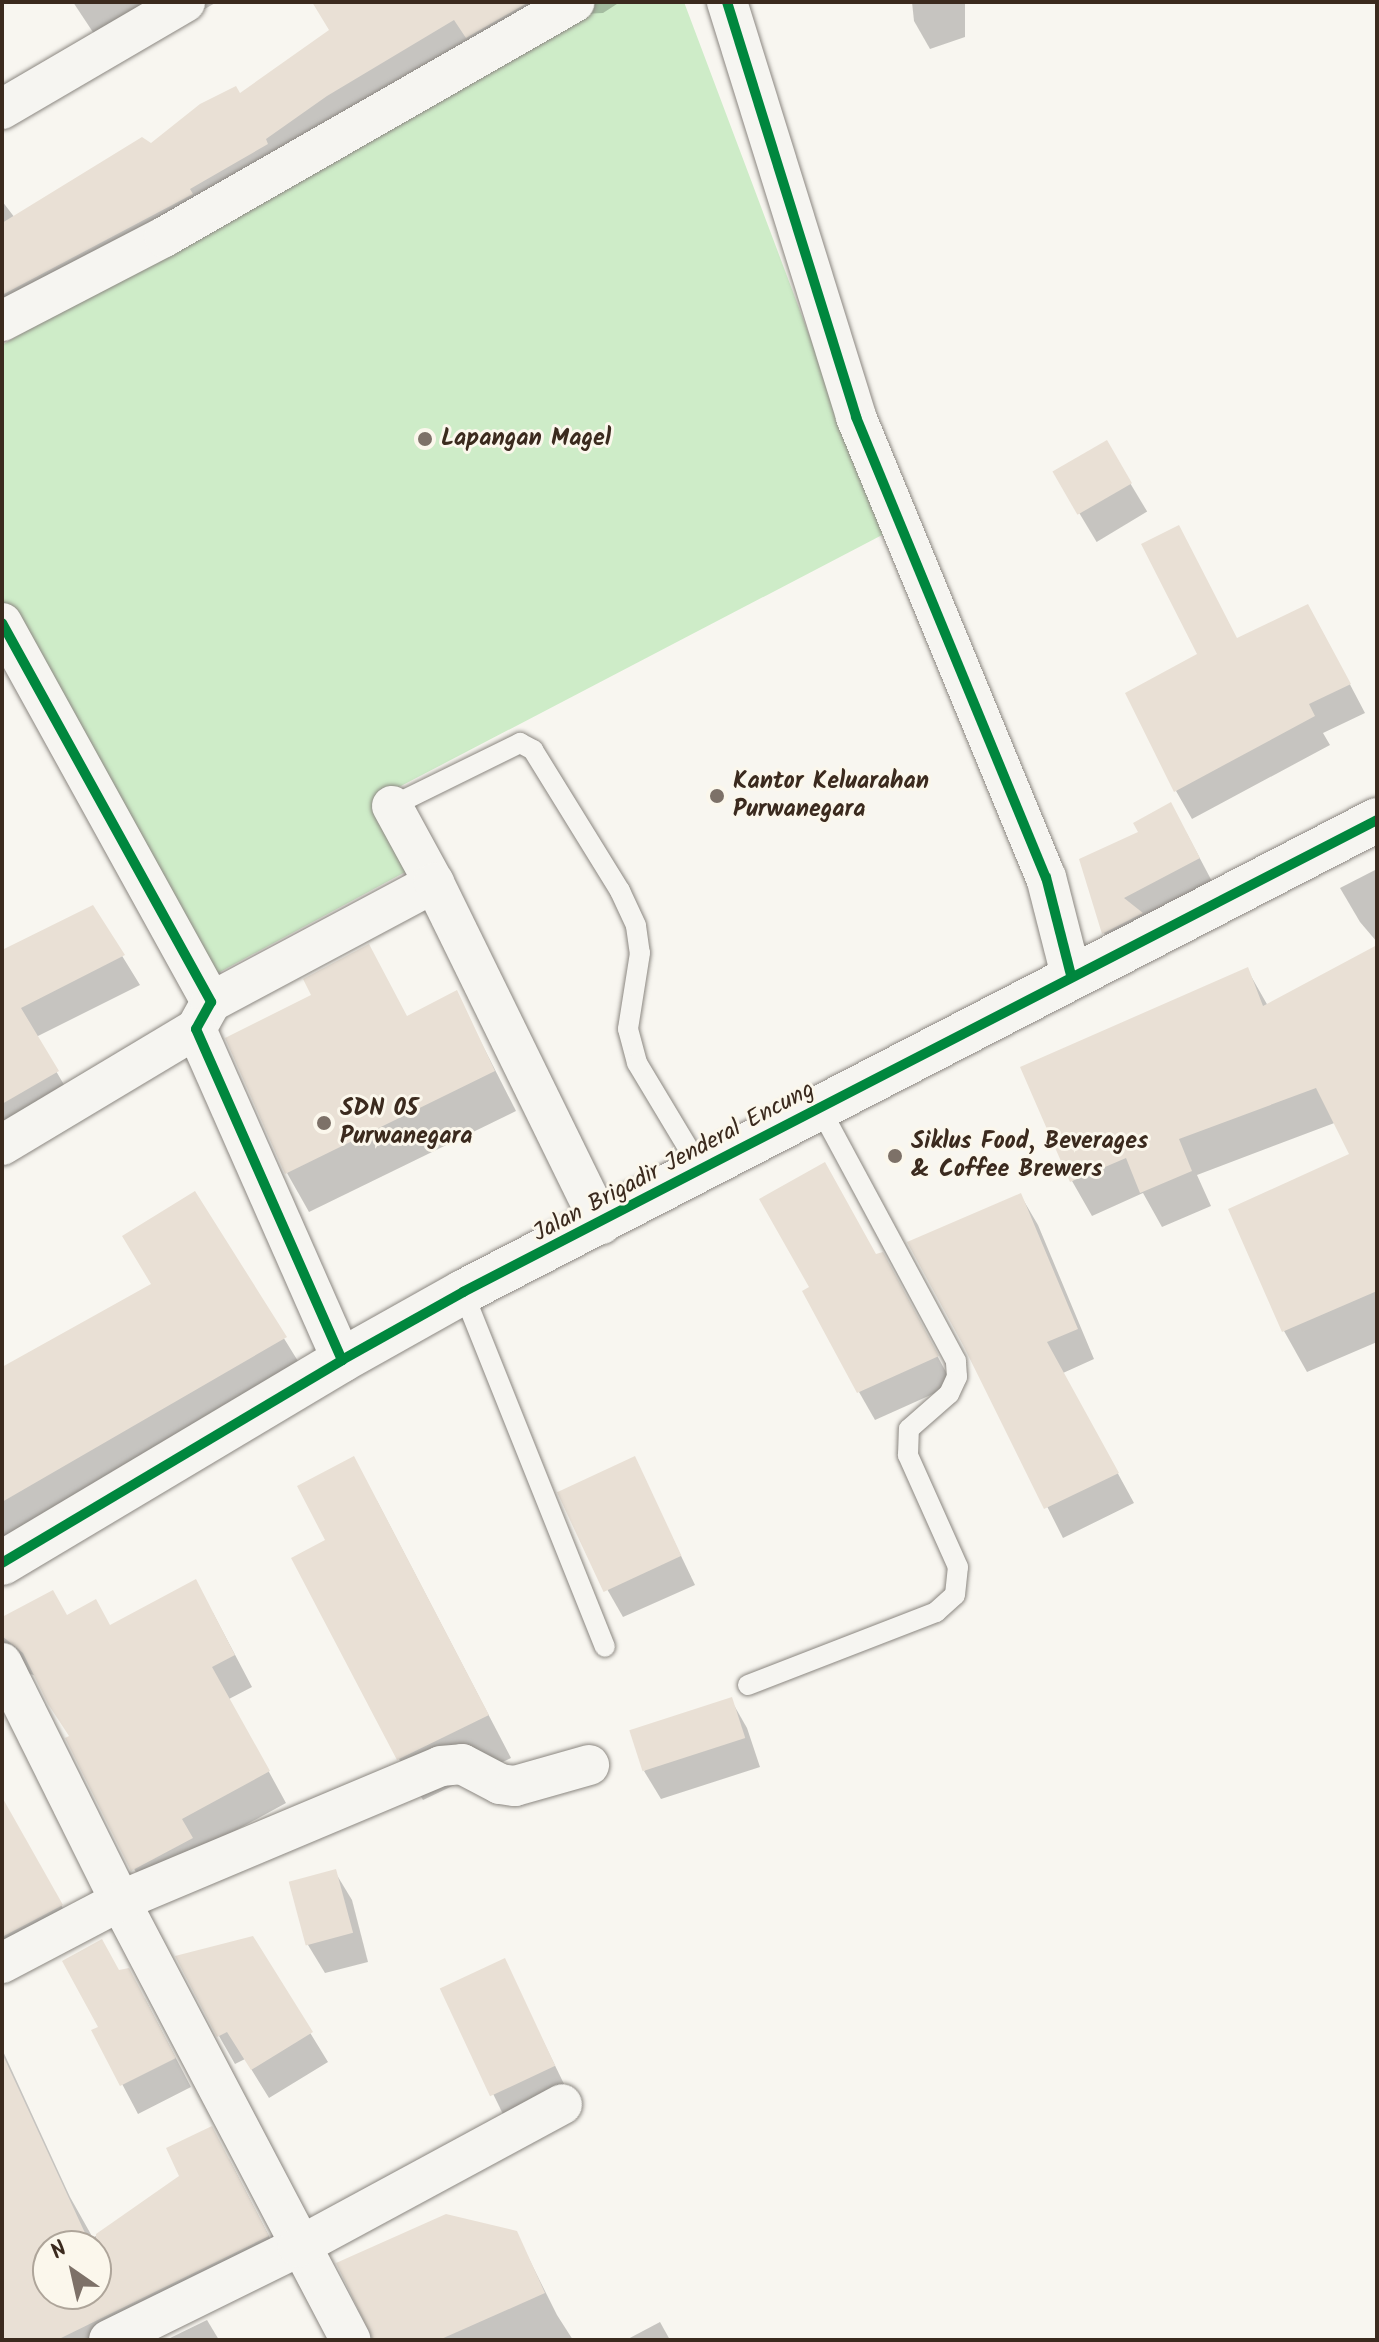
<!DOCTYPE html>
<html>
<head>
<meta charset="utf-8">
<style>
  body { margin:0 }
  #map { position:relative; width:1379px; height:2342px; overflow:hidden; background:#f8f6f0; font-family:Kalam,sans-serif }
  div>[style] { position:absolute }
  .green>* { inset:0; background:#ceecc8 }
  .shadow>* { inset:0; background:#0003; transform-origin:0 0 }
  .building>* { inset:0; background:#e9e0d5; transform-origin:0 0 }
  .roads { filter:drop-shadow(0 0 2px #8b8781) drop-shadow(0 0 2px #8b8781) }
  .lane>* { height:20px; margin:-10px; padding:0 10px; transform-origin:10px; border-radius:10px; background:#f6f5f1 }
  .street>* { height:40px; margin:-20px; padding:0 20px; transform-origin:20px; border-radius:20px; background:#f6f5f1 }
  .secondary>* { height:44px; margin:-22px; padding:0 22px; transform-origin:22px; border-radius:22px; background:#f6f5f1 }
  .cycleway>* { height:10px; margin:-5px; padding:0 5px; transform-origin:5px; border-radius:5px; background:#00873e }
  .dots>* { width:22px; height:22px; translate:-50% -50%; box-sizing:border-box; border:4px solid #fbf7ec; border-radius:50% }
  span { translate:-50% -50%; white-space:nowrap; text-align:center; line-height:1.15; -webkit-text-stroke:6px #fbf7ec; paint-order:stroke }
  .poi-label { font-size:24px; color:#3b2a1e; font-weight:700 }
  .left { translate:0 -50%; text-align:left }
  .street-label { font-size:24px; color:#3b2a1e }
  .frame { position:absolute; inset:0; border:4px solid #3b2a1e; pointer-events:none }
  .north { position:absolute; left:32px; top:2230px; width:80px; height:80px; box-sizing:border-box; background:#fbf7ec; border:2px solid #aea59a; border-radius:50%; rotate:326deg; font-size:22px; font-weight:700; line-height:32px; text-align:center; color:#3b2a1e }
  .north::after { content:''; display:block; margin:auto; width:28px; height:36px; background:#7d7168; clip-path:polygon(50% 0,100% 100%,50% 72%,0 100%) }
</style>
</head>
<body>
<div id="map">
  <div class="green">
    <div style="clip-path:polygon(594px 2px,684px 2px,884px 534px,376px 799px,409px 870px,207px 979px,2px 634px,2px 345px)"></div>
  </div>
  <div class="shadow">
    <div style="clip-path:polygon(73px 2px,217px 2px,112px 61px)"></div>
    <div style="clip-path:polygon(314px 2px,620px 2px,603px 13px,582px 14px,9px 332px,2px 343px,2px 201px,15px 218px,240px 96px,331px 31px)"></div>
    <div style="clip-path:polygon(912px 2px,965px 2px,965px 37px,930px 49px,914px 21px)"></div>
    <div style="left:1106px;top:443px;width:80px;height:59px;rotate:59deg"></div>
    <div style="clip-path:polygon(1324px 635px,1365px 713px,1323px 733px,1330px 745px,1192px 819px,1176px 791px,1238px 640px)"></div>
    <div style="clip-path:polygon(1187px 834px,1215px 887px,1120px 961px,1104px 933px,1081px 860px)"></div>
    <div style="clip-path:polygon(1377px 869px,1377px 942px,1360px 922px,1340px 888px)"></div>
    <div style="clip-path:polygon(92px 907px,140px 985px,36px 1037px,73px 1100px,2px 1142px,2px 952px)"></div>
    <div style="clip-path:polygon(1377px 947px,1377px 1118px,1337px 1122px,1197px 1175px,1211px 1206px,1162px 1227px,1143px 1193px,1092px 1216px,1072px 1181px,1247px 969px,1268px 1006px)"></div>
    <div style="clip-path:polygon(456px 993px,516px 1111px,309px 1212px,287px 1173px,407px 1018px)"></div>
    <div style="clip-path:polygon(1377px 1143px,1377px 1342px,1307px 1372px,1284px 1331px)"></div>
    <div style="clip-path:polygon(195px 1194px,301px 1366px,2px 1551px,2px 1370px,153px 1285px)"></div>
    <div style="clip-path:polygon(1021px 1196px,1038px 1225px,1094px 1359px,1063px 1373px,1134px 1503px,1063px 1538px,965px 1344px)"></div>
    <div style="clip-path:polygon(876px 1257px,898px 1283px,953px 1385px,875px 1420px,859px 1392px)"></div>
    <div style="clip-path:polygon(634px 1458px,695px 1585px,623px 1617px,607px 1589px)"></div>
    <div style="clip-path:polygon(377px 1501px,511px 1758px,423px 1800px,399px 1759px,328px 1540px)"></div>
    <div style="clip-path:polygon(213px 1613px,252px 1687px,229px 1699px,286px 1803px,198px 1851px,151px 1902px,68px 1739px,72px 1737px,36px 1676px,22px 1671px,2px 1684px,2px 1620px,67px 1618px,110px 1627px)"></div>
    <div style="clip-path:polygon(731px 1700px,747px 1728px,760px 1767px,661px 1799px,644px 1771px)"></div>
    <div style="clip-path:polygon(12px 1820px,79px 1936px,2px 1982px,2px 1826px)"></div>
    <div style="clip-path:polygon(335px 1872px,352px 1900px,368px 1962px,325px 1973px,308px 1945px,292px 1883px)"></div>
    <div style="clip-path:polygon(252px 1938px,328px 2062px,269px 2098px,245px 2059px,235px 2064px,219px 2036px)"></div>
    <div style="left:504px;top:1961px;width:150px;height:68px;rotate:64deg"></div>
    <div style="clip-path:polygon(119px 1972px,145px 1999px,191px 2087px,138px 2114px,94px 2031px,100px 2028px)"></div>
    <div style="clip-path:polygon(evenodd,2px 2049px,70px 2197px,93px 2238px,182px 2176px,229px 2159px,285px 2267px,136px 2340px,2px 2340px,2px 2049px,48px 2246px,96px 2246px,96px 2294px,48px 2294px,48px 2246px)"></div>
    <div style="clip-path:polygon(516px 2233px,557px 2315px,573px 2340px,375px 2340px)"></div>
    <div style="clip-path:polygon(207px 2320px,219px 2340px,166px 2340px)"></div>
    <div style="clip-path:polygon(660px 2322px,670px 2340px,626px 2340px)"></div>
  </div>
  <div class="building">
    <div style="clip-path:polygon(312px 2px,529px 2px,466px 38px,454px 20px,327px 96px,266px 139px,268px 144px,190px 189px,193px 194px,2px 295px,2px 223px,142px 137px,151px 143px,200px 104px,236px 86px,240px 93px,329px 30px)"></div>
    <div style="left:1107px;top:440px;width:50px;height:63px;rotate:60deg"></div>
    <div style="clip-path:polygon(1179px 525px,1237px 638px,1308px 604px,1351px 684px,1309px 704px,1315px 716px,1174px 792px,1125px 693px,1197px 654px,1141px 544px)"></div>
    <div style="clip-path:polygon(1171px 802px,1200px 858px,1124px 898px,1143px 913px,1102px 934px,1079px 859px,1138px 832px,1133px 823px)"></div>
    <div style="clip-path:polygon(93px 905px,125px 955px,21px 1008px,59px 1071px,2px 1104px,2px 950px)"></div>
    <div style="clip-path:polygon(369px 944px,407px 1016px,457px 990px,495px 1071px,285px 1174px,225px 1038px,311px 995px,303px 979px)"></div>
    <div style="clip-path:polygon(1377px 945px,1377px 1291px,1282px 1332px,1228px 1209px,1349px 1154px,1316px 1088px,1179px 1139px,1192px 1171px,1140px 1193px,1126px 1158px,1070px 1182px,1020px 1067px,1248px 967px,1263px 1006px)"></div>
    <div style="clip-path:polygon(825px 1162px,876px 1254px,883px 1252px,939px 1356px,857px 1393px,802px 1291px,809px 1287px,759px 1199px)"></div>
    <div style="clip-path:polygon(195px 1191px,287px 1337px,2px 1502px,2px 1367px,151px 1284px,122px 1236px)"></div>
    <div style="clip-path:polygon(1021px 1193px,1078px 1329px,1047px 1342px,1119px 1473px,1044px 1509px,963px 1345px,907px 1242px)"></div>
    <div style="clip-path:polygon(354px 1456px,489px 1715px,397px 1760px,291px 1558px,325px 1540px,297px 1486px)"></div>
    <div style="left:635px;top:1456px;width:110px;height:86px;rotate:65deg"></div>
    <div style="clip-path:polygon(196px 1579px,235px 1655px,212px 1667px,270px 1771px,182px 1819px,193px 1838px,131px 1871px,65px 1738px,69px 1736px,48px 1704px,23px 1653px,2px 1636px,2px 1617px,53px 1590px,67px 1615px,96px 1599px,110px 1625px)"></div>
    <div style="left:732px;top:1697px;width:43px;height:108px;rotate:72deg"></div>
    <div style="clip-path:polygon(2px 1797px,63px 1905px,2px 1937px)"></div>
    <div style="left:336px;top:1869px;width:66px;height:49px;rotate:75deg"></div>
    <div style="clip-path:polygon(253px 1936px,313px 2032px,251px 2070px,227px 2032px,217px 2037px,175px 1956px)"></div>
    <div style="clip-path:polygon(102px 1939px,119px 1970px,129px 1968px,176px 2058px,120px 2086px,91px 2030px,98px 2027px,62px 1961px)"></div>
    <div style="left:505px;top:1958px;width:119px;height:72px;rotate:65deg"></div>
    <div style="clip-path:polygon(2px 2053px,91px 2246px,48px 2246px,48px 2294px,96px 2294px,96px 2234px,179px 2176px,166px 2148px,212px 2126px,269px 2236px,57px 2340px,2px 2340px)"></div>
    <div style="clip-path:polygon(446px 2214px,517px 2231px,545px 2293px,439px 2340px,373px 2340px,336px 2263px)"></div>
  </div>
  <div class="roads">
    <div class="lane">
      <div style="left:392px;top:806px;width:143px;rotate:-26.2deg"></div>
      <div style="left:520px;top:743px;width:15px;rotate:28deg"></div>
      <div style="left:533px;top:750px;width:166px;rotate:58.3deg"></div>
      <div style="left:620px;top:891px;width:38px;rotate:65deg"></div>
      <div style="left:636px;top:926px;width:27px;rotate:82deg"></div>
      <div style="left:640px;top:953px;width:77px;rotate:99deg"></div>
      <div style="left:628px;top:1029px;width:35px;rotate:75deg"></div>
      <div style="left:637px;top:1063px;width:126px;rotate:59deg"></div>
      <div style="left:463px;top:1292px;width:382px;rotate:68.2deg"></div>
      <div style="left:748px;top:1685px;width:202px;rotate:-21.2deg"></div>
      <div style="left:936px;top:1612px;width:25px;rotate:-42deg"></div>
      <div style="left:955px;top:1595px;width:28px;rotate:-84deg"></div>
      <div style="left:958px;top:1567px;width:123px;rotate:-114.1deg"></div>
      <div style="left:908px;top:1455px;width:26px;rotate:-88deg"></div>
      <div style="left:909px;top:1429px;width:53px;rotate:-41.2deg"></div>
      <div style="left:949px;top:1394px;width:19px;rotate:-65deg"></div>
      <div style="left:957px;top:1377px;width:16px;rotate:-94deg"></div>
      <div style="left:956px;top:1361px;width:287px;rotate:-118.3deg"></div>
    </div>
    <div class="street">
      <div style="left:727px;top:2px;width:435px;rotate:72.7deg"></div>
      <div style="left:856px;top:417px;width:498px;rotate:67.6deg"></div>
      <div style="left:1046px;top:877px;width:101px;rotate:75.7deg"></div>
      <div style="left:2px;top:109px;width:212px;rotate:-30.3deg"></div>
      <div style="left:2px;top:321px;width:182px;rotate:-27.4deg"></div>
      <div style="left:164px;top:237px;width:473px;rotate:-29.8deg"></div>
      <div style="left:2px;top:623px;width:433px;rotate:61.1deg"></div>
      <div style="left:211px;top:1002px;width:31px;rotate:119deg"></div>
      <div style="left:196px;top:1029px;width:362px;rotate:66.2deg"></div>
      <div style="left:392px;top:806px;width:88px;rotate:61.4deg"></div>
      <div style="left:211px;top:1002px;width:253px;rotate:-28.1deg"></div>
      <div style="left:434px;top:883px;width:380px;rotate:63.9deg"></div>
      <div style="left:2px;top:1145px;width:226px;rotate:-30.9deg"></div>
      <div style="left:2px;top:1663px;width:266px;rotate:63.6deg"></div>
      <div style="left:120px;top:1901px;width:496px;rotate:62.3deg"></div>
      <div style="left:2px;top:1963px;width:133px;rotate:-27.7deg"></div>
      <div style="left:120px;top:1901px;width:348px;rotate:-22.8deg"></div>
      <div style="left:441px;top:1766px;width:21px;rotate:-5deg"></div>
      <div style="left:462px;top:1764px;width:43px;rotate:27.8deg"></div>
      <div style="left:500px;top:1784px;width:15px;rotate:8deg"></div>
      <div style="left:515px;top:1786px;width:77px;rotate:-15.8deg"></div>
      <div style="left:109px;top:2340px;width:211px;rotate:-26.2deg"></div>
      <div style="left:298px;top:2247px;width:300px;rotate:-28.4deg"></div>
    </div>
    <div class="secondary">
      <div style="left:2px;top:1563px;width:396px;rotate:-30.8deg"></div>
      <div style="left:342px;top:1360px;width:139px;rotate:-29.3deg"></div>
      <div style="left:463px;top:1292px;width:1029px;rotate:-27.31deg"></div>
    </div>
  </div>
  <div class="cycleway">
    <div style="left:727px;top:2px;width:435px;rotate:72.7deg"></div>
    <div style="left:856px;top:417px;width:498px;rotate:67.6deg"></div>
    <div style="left:1046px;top:877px;width:101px;rotate:75.7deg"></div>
    <div style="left:2px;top:623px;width:433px;rotate:61.1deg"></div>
    <div style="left:211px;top:1002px;width:31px;rotate:119deg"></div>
    <div style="left:196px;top:1029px;width:362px;rotate:66.2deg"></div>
    <div style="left:2px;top:1563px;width:396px;rotate:-30.8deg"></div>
    <div style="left:342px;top:1360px;width:139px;rotate:-29.3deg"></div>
    <div style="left:463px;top:1292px;width:1029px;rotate:-27.31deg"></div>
  </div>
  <div class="dots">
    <div style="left:425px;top:439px;background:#7d7168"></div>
    <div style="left:717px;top:796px;background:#7d7168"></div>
    <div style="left:324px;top:1123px;background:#7d7168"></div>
    <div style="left:895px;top:1156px;background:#7d7168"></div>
  </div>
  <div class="poi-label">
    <span class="left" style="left:441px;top:439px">Lapangan Magel</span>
    <span class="left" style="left:733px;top:796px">Kantor Keluarahan<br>Purwanegara</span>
    <span class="left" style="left:340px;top:1123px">SDN 05<br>Purwanegara</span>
    <span class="left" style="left:911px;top:1156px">Siklus Food, Beverages<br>&amp; Coffee Brewers</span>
  </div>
  <div class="street-label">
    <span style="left:674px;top:1162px;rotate:-28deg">Jalan Brigadir Jenderal Encung</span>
  </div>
  <div class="frame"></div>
  <div class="north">N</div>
</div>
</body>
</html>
